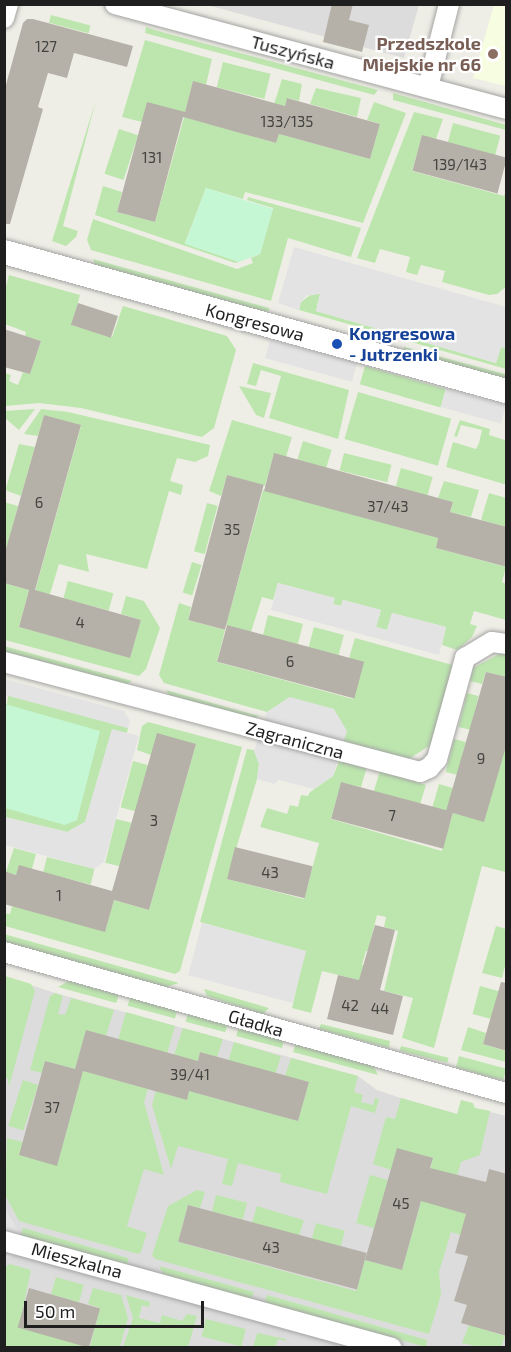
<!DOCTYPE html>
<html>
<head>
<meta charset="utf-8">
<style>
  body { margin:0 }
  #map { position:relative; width:511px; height:1352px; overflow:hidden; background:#efeee6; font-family:"Exo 2",sans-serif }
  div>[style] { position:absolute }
  .residential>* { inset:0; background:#dddcdc }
  .education>* { inset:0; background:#f6fde1 }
  .grass>* { inset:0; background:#bde6ae; transform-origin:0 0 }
  .park>* { inset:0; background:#c5f7d5 }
  .parking>* { inset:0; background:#e3e3e3; transform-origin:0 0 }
  .building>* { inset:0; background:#b5b1a8; transform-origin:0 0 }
  .roads { filter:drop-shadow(0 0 2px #a3a3a3) drop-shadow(0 0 2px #a3a3a3) }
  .minor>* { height:20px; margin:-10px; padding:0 10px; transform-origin:10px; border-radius:10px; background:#fff }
  .tertiary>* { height:24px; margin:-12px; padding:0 12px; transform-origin:12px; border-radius:12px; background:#fff }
  .dots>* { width:16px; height:16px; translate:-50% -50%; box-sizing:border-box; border:3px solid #fff; border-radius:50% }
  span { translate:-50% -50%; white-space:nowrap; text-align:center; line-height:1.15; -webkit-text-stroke:4.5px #fff; paint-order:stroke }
  .number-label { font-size:15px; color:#444441 }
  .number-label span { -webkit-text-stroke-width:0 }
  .education-label { font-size:18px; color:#785e54; font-weight:700 }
  .right { translate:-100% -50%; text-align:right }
  .street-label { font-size:18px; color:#1f1f1f }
  .transit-label { font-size:18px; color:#164399; font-weight:700 }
  .left { translate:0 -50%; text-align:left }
  .frame { position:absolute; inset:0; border:6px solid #1f1f1f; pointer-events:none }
  .scale { position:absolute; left:24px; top:1301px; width:180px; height:27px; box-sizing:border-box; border:3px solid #1f1f1f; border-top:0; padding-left:8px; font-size:18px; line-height:21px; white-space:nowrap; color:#1f1f1f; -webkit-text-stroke:4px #fff; paint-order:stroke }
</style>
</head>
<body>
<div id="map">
  <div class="residential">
    <div style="clip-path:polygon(207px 5px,419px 5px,404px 58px)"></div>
    <div style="clip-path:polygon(4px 976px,55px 993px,358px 1076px,377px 1090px,401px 1098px,457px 1114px,475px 1108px,506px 1116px,506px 1347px,5px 1347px)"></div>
  </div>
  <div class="education">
    <div style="clip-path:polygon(494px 5px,506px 5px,506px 86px,473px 78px)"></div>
  </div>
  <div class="grass">
    <div style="left:51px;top:15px;width:41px;height:8px;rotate:15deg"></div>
    <div style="clip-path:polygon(146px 27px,158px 31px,378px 90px,374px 95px,145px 33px)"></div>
    <div style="clip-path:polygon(145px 40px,212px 59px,206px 85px,193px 82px,185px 112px,142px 122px,122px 117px)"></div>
    <div style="left:223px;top:62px;width:49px;height:26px;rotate:14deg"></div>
    <div style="clip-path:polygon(282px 79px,302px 84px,299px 101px,288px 98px,285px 106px,274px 104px)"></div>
    <div style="clip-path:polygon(316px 88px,361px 98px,357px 117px,310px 104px)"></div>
    <div style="clip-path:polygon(393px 93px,506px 125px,506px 130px,393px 100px)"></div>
    <div style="clip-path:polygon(96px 100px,63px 226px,78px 231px,76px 237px,66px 246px,52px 241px)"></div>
    <div style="clip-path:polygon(374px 102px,406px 113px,363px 223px,245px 192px,243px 199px,206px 188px,185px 243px,239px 262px,235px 263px,95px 215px,103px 186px,122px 192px,117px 212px,155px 222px,184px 117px,276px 143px,279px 134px,370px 159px,380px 124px,367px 120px)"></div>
    <div style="clip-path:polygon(414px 112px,443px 119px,436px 139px,422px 136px,412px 171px,504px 196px,506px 190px,506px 287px,497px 294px,489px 295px,442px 282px,445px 271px,421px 265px,417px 275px,406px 272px,410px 257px,380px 249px,375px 263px,357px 258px)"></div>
    <div style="left:453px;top:123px;width:49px;height:20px;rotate:15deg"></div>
    <div style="left:119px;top:129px;width:20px;height:47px;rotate:18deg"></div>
    <div style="clip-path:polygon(248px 197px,361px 228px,351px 257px,288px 238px,271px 301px,91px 250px,87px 240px,93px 219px,237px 269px,253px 263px,251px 258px,260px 254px,273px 208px,247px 200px)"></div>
    <div style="clip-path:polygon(93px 259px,269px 308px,269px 311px,262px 311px,212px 299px,95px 265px)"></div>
    <div style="clip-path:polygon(9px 275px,80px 295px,72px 325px,112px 337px,123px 306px,227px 336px,236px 350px,214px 428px,202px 437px,81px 408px,39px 403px,5px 406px,5px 373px,11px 375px,9px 381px,18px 385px,23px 372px,30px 374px,41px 341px,25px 336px,26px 332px,5px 324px,5px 290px)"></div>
    <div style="clip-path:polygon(313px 293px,320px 294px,316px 311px,496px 363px,501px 347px,506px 348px,506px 369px,299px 310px,301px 302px)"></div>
    <div style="left:404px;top:347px;width:106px;height:5px;rotate:15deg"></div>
    <div style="clip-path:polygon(253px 363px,349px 390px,338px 439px,269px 418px,281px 376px,261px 370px,256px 386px,247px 384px)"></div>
    <div style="left:365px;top:366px;width:84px;height:19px;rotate:16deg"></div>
    <div style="clip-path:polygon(239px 386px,271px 393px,264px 418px,256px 415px)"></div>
    <div style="left:358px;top:392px;width:97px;height:49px;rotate:16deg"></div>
    <div style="clip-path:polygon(35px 409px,19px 430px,5px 418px,5px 411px)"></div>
    <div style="clip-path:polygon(41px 409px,68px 412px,210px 445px,208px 456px,195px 462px,177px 458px,170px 481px,183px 485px,181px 495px,169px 491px,147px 569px,86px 554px,89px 572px,59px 564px,50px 594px,35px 591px,81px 426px,44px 415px,38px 436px,24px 434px)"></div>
    <div style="clip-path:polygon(232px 420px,292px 437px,286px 457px,274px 454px,265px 486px,227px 475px,221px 496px,209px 491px)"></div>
    <div style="clip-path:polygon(460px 420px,490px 429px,489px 435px,505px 440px,506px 438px,506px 483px,504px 484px,446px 467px,453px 442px,476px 449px,479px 443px,482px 430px,461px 425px,457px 437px,454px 436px)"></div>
    <div style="left:303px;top:441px;width:30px;height:19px;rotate:17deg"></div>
    <div style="clip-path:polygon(19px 444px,35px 447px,21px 496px,7px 491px,6px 488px)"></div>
    <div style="left:344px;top:453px;width:49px;height:18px;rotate:14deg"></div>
    <div style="left:401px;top:468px;width:33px;height:19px;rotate:16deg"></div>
    <div style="clip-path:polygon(444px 481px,479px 490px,471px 517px,450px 512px,453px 502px,438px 498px)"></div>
    <div style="clip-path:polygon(263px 490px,438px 538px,436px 548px,506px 567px,502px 582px,506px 584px,506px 620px,474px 611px,470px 624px,477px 626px,472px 637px,457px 650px,442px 645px,446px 627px,392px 613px,387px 630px,376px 627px,381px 610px,343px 600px,341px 606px,333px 604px,334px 598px,278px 583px,273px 600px,262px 597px,251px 632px,226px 625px)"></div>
    <div style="clip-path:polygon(489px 493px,506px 498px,506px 527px,481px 520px)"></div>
    <div style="clip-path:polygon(4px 502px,18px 506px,6px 551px,4px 551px)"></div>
    <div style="left:207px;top:503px;width:11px;height:50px;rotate:15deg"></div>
    <div style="left:192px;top:562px;width:10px;height:32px;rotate:17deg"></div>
    <div style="left:68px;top:581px;width:47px;height:18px;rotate:15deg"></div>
    <div style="clip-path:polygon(4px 583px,29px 590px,19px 627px,130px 657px,141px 620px,121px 614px,126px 596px,144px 601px,160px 628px,146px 669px,139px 676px,5px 640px)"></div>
    <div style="clip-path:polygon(179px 603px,191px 607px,188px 620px,225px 630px,217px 662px,353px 699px,349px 658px,355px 638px,456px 666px,435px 742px,406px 761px,343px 743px,290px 697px,267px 712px,164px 683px,159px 675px)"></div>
    <div style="left:268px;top:615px;width:36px;height:21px;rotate:14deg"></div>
    <div style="left:314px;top:627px;width:31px;height:21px;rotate:15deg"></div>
    <div style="clip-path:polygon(4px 646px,132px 681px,123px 686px,5px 652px)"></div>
    <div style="clip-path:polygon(501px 653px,506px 654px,506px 677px,486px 672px,482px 684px,470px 681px,473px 668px)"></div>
    <div style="clip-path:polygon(166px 690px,259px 716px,253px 720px,170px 697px)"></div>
    <div style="left:467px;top:693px;width:12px;height:35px;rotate:14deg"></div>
    <div style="clip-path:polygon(8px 695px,128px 728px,127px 733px,112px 730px,85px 822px,67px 832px,5px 817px,4px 704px,7px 704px)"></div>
    <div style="clip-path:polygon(148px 722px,242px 747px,189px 938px,180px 971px,175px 974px,5px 926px,4px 913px,10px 914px,12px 906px,105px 931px,114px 900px,149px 910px,196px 744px,151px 755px,137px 750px,142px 726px)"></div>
    <div style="left:454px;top:739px;width:12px;height:34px;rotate:14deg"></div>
    <div style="clip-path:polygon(506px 743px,506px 868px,505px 872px,482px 866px,434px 1048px,402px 1038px,413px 998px,384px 991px,398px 931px,384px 927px,386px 917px,377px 915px,368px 951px,366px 951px,362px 965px,374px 968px,367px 982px,322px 971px,311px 1013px,292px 1008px,305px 951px,200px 922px,247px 749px,254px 750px,259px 764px,257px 779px,227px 879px,304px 899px,319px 843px,260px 827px,267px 808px,287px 814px,290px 805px,298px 807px,301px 795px,308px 796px,310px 792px,333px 776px,340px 759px,367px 767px,361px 787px,341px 783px,331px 819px,442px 851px,453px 813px,484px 821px)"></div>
    <div style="left:133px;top:761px;width:16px;height:48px;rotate:15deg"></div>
    <div style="left:380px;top:771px;width:48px;height:21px;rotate:17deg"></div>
    <div style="left:439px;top:784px;width:15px;height:24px;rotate:16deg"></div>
    <div style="left:116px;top:819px;width:16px;height:45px;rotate:14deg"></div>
    <div style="clip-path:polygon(14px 848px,36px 854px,32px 869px,16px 875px,6px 872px)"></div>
    <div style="left:47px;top:857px;width:49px;height:16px;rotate:14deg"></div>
    <div style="clip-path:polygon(496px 926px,506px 929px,506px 962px,502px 978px,482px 973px)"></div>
    <div style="clip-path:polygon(4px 934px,179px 983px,166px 987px,72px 961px,5px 943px)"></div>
    <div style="clip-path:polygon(5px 976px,31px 984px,35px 991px,9px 1087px,8px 1078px,4px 1079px)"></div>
    <div style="clip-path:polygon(69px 981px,119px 995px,116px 1003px,58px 987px)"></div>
    <div style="left:480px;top:986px;width:20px;height:29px;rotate:15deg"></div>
    <div style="clip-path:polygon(204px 989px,208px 990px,269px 1008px,263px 1014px,207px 996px)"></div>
    <div style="clip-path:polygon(55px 993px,63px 996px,58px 1014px,65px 1015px,71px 998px,114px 1010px,106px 1036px,86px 1031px,75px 1069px,45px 1061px,42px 1073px,30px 1070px,50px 996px)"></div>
    <div style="left:130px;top:997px;width:49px;height:9px;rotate:15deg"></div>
    <div style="left:126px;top:1012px;width:51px;height:28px;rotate:16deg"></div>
    <div style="left:188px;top:1013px;width:41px;height:9px;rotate:15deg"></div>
    <div style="clip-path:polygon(321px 1024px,390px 1041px,389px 1048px,319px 1029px)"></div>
    <div style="clip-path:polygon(239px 1027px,284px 1040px,282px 1048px,236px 1036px)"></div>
    <div style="clip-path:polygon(468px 1027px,486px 1033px,483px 1044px,506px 1051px,506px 1062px,461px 1050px)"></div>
    <div style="clip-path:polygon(183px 1028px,223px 1039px,217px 1057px,200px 1052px,198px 1061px,174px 1055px)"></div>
    <div style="left:234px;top:1042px;width:49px;height:19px;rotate:17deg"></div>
    <div style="clip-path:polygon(296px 1043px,373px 1065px,378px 1075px,293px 1052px)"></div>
    <div style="left:401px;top:1046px;width:49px;height:5px;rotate:14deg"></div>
    <div style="left:459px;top:1056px;width:49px;height:12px;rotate:15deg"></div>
    <div style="clip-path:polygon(291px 1058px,358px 1076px,354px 1092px,363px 1095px,361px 1102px,373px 1105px,375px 1098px,379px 1099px,375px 1113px,351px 1106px,327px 1194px,280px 1182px,281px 1174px,238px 1163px,232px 1186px,222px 1184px,228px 1159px,178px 1146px,171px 1169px,152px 1105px,156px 1091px,187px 1100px,189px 1091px,298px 1121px,309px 1082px,285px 1076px)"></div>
    <div style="clip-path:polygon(83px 1071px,148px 1089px,144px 1102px,164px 1175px,144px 1169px,140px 1182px,127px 1226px,147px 1233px,141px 1252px,138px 1254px,19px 1221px,5px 1195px,7px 1138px,23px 1142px,19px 1155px,57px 1165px)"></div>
    <div style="left:23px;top:1080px;width:16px;height:48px;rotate:18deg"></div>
    <div style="clip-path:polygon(401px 1098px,457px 1114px,461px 1100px,473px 1103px,475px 1108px,490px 1111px,480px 1155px,461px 1162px,448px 1208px,466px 1214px,461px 1235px,451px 1232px,439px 1272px,441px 1295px,429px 1334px,155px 1259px,152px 1255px,168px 1206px,197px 1190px,205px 1192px,200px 1208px,188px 1205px,178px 1242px,356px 1291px,365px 1260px,402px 1270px,433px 1159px,391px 1170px,373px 1164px,386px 1117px,395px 1119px)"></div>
    <div style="left:370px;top:1175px;width:19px;height:50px;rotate:16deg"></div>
    <div style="left:216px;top:1195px;width:32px;height:17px;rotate:14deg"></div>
    <div style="left:257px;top:1206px;width:49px;height:17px;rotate:17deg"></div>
    <div style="left:316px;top:1223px;width:30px;height:17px;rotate:15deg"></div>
    <div style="left:23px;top:1228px;width:110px;height:12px;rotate:16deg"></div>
    <div style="clip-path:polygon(10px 1264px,31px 1270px,19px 1327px,90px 1346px,100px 1308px,88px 1304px,93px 1288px,121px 1295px,128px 1318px,120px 1347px,5px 1348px,5px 1267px)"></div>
    <div style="clip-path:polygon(159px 1266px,254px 1292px,251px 1300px,164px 1275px)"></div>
    <div style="left:56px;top:1277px;width:29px;height:18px;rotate:16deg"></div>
    <div style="clip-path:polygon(126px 1295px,150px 1302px,149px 1307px,142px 1305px,139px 1318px,160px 1323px,162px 1315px,182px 1321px,187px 1314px,197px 1316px,188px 1347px,123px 1347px,133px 1318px)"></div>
    <div style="clip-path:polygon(267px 1295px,427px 1340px,426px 1347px,264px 1303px)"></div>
    <div style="left:206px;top:1319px;width:41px;height:18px;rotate:14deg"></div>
    <div style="clip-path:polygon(469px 1325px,505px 1336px,501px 1347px,479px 1347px,462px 1343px)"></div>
    <div style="clip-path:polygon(257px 1333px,286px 1339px,286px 1341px,278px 1339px,275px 1347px,253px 1347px)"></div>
  </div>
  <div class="park">
    <div style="clip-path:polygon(206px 188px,273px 209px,260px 254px,239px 262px,185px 244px)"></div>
    <div style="clip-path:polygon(5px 704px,100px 731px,77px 820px,65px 825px,5px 808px)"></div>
  </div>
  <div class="parking">
    <div style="clip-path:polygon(294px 247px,506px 307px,506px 348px,501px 347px,496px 363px,316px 311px,320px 294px,306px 296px,301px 302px,299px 310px,278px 303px)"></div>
    <div style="left:270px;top:340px;width:90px;height:19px;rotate:15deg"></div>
    <div style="left:446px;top:389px;width:62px;height:19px;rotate:15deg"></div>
    <div style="clip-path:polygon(278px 583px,335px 598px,333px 604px,341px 606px,343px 600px,381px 610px,376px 627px,387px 630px,392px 613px,446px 627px,439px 655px,271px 610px)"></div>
    <div style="clip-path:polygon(4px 679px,124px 711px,130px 721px,128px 728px,5px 695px)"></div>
    <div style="clip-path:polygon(290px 697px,334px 709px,347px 731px,333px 776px,314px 789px,279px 780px,274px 784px,257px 779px,259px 764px,254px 751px,267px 712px)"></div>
    <div style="clip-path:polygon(112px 729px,139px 736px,104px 862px,94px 869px,5px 845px,5px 817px,67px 832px,85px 822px)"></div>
    <div style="left:202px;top:923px;width:108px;height:54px;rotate:15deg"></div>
    <div style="clip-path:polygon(4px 1207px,21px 1235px,14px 1255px,5px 1260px)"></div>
  </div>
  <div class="building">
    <div style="clip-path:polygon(332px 4px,353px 4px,349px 20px,369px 25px,362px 52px,323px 42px)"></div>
    <div style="clip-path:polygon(27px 19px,33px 19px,133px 46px,127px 67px,74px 53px,67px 78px,48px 73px,38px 107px,43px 109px,10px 224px,4px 224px,4px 92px,23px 23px)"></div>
    <div style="clip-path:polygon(193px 81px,285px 106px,287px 98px,380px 124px,370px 159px,279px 134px,276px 143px,183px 117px,155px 222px,117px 212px,147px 102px,185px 112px)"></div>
    <div style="left:422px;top:135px;width:88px;height:37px;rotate:15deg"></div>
    <div style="left:78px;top:303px;width:42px;height:23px;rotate:18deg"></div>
    <div style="clip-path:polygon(4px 329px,41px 341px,30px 374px,4px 367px)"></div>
    <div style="clip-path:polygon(44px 415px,81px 425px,35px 590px,141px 620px,130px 658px,19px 627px,29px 590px,4px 583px,4px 556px)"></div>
    <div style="clip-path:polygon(274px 453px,453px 502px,450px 512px,507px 527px,507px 567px,436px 548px,438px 538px,264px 491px)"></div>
    <div style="left:227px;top:475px;width:38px;height:150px;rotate:15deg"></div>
    <div style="left:227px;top:625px;width:142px;height:38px;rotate:15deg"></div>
    <div style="clip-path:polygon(486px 672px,507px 677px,507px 743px,484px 822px,446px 811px)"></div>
    <div style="clip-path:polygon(157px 733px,196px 744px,149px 910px,114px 900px,105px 932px,4px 904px,4px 871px,16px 875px,19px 865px,112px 891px)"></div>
    <div style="left:341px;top:782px;width:116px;height:38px;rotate:15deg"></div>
    <div style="left:235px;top:847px;width:80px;height:33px;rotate:14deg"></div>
    <div style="clip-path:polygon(375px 925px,395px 930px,380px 990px,403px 996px,393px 1035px,327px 1019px,338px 975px,359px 980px)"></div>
    <div style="clip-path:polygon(501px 982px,507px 983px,507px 1051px,483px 1044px)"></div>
    <div style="clip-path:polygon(86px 1030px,198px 1061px,200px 1052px,309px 1082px,298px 1121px,189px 1091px,187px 1100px,83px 1071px,57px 1166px,19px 1155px,45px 1061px,75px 1069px)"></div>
    <div style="clip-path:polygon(397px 1148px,433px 1158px,430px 1168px,486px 1182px,489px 1169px,507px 1174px,507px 1336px,461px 1323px,467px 1305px,454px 1301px,468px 1256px,455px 1253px,466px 1214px,421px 1201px,402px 1270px,365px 1260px)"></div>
    <div style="left:188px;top:1205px;width:185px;height:38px;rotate:15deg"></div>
    <div style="left:29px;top:1288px;width:74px;height:41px;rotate:16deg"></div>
  </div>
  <div class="roads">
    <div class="minor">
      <div style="left:115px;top:4px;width:405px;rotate:15deg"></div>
      <div style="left:4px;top:18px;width:15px;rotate:-74deg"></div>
      <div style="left:428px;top:87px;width:86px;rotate:-75.8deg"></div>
      <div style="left:4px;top:662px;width:430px;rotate:14.8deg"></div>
      <div style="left:420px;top:772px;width:10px;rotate:-24deg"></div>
      <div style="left:429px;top:768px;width:12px;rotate:-48deg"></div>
      <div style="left:437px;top:759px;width:105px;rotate:-74.5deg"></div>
      <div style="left:465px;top:658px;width:31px;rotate:-31deg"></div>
      <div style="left:492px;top:642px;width:14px;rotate:8deg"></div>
      <div style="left:4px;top:952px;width:521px;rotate:15.69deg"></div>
      <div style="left:4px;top:1241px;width:402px;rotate:15.4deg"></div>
    </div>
    <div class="tertiary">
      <div style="left:4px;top:252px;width:521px;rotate:15.48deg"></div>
    </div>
  </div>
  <div class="dots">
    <div style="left:493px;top:54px;background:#8d6e63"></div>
    <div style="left:337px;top:344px;background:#1a4fb4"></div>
  </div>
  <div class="number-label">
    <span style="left:46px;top:47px">127</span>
    <span style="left:287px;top:122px">133/135</span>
    <span style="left:152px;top:158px">131</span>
    <span style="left:460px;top:165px">139/143</span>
    <span style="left:39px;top:503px">6</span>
    <span style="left:388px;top:507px">37/43</span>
    <span style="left:232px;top:530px">35</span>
    <span style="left:80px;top:623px">4</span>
    <span style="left:290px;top:662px">6</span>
    <span style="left:481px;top:759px">9</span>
    <span style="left:392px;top:816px">7</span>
    <span style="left:154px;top:821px">3</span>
    <span style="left:270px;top:873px">43</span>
    <span style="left:59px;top:896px">1</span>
    <span style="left:350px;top:1006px">42</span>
    <span style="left:380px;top:1009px">44</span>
    <span style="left:190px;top:1075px">39/41</span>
    <span style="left:52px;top:1108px">37</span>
    <span style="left:401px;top:1204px">45</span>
    <span style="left:271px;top:1248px">43</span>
  </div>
  <div class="education-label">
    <span class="right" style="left:481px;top:54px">Przedszkole<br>Miejskie nr 66</span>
  </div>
  <div class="street-label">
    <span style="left:293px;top:52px;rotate:15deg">Tuszyńska</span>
    <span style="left:255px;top:322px;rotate:15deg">Kongresowa</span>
    <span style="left:295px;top:740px;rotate:15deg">Zagraniczna</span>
    <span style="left:256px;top:1023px;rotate:16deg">Gładka</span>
    <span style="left:77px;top:1260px;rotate:15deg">Mieszkalna</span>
  </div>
  <div class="transit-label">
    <span class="left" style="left:349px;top:344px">Kongresowa<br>- Jutrzenki</span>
  </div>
  <div class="frame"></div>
  <div class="scale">50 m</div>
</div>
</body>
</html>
